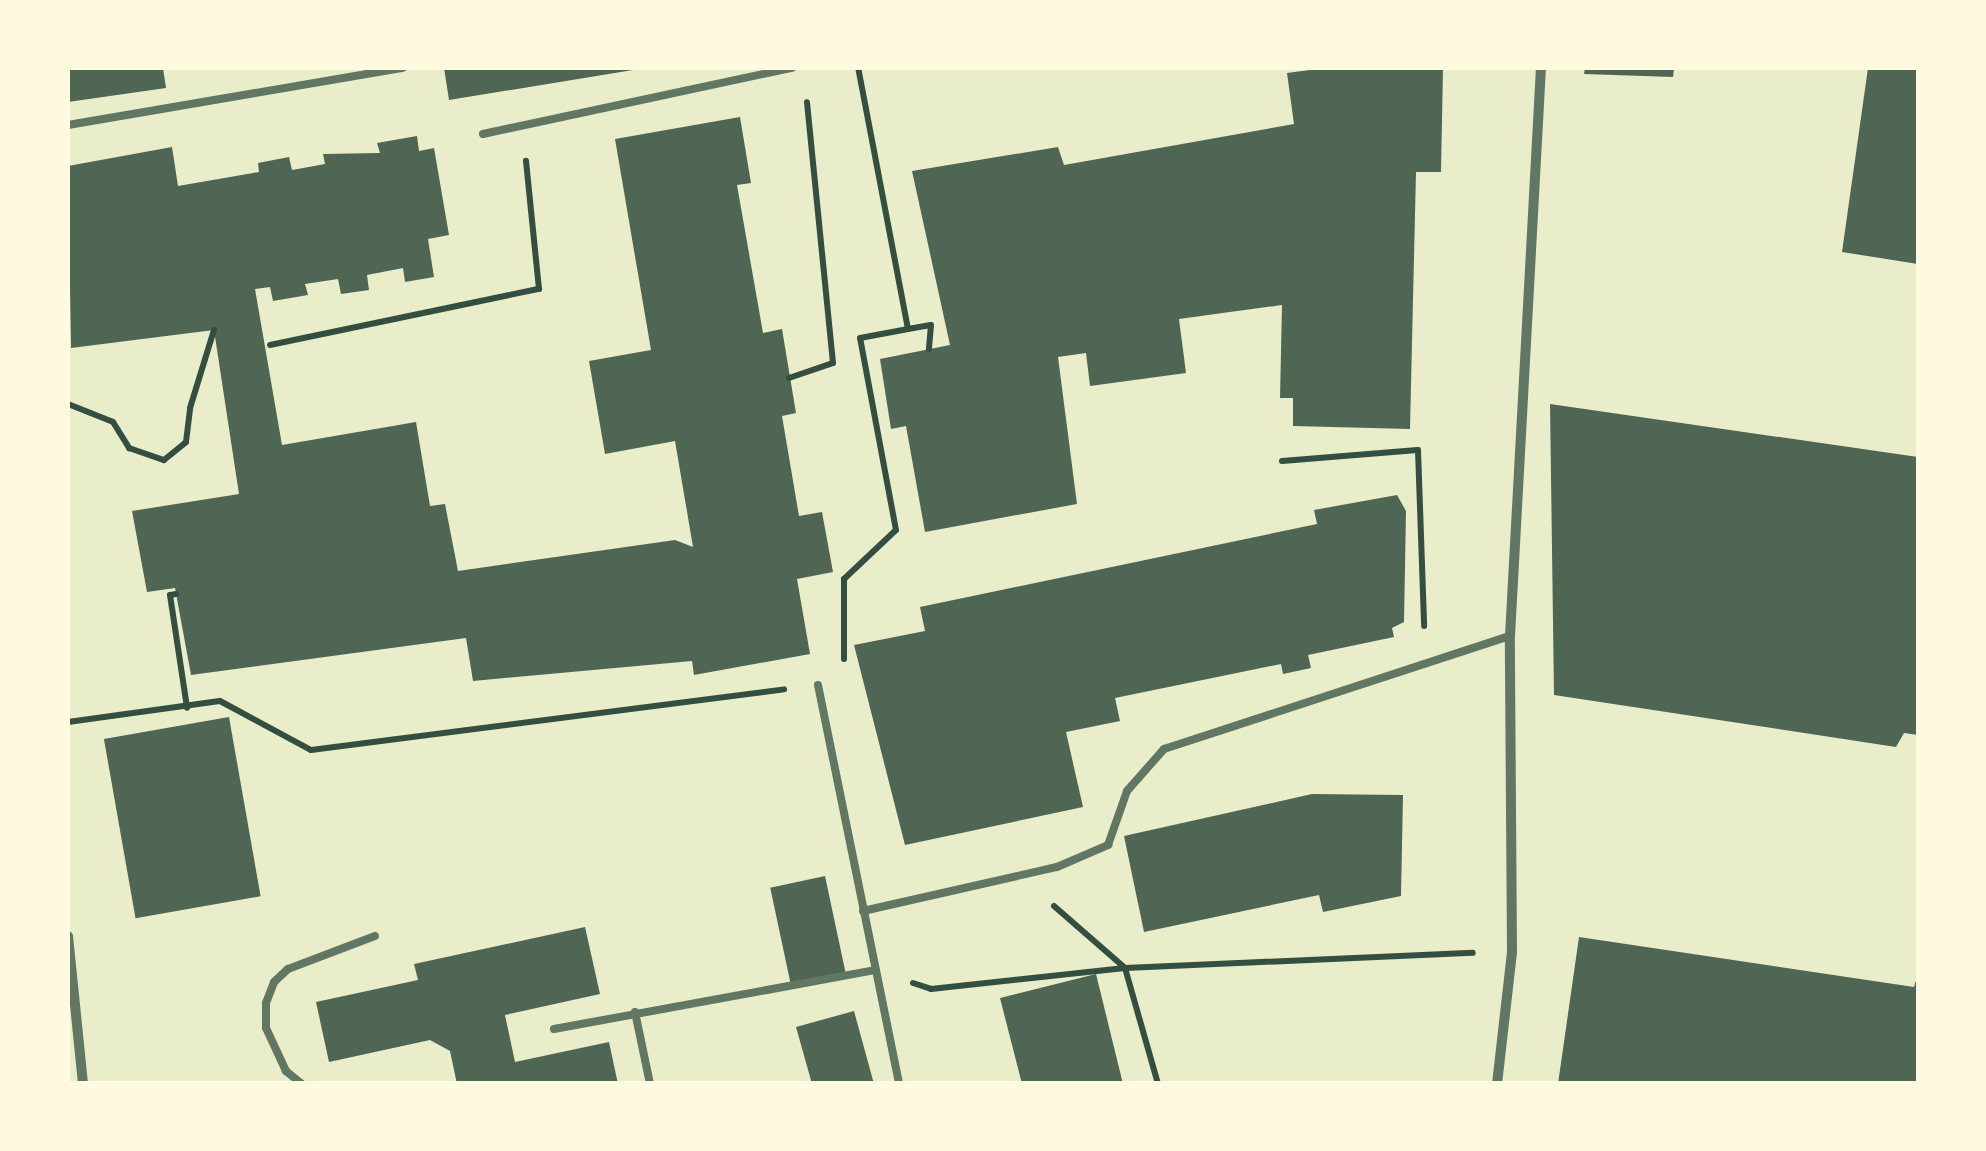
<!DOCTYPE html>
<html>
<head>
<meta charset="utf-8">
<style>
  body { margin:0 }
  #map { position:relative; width:1986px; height:1151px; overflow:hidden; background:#e9edc9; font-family:"Fira Sans",sans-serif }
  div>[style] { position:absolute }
  .building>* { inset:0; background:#4f6655; transform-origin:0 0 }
  .path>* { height:6px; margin:-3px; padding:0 3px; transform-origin:3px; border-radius:3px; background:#344e41 }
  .service>* { height:8px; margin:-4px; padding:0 4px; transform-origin:4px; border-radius:4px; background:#617663 }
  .minor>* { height:10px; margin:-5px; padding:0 5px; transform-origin:5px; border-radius:5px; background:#617663 }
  span { translate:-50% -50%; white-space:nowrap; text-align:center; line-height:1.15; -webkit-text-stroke:8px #fefae0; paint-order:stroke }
  .frame { position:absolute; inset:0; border:70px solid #fefae0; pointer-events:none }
</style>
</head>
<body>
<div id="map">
  <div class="building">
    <div style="clip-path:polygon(68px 68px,163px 68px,166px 88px,68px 102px)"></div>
    <div style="clip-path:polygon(444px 68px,633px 68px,633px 70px,449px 100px)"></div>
    <div style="clip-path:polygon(1325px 68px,1443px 68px,1441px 172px,1416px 172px,1410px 429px,1293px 426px,1293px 398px,1280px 398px,1282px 305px,1179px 319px,1186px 373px,1090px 386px,1086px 353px,1058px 357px,1077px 504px,925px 532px,906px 426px,891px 429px,880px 359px,950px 345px,912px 171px,1058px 147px,1064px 165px,1294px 124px,1287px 73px)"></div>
    <div style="clip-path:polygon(1585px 68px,1674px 68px,1673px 77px,1584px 74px)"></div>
    <div style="clip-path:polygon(1868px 68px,1918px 68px,1918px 264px,1842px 252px)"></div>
    <div style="clip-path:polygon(740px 117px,751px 183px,737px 185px,763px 333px,782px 329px,796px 413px,782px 416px,799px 516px,822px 512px,833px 572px,797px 579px,810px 654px,694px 675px,692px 661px,473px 681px,466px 638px,191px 675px,175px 588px,147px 592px,132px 511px,239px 494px,214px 330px,71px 348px,68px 166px,172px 147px,178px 186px,259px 172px,258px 163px,289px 157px,292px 170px,325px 164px,323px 154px,380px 153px,377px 143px,417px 136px,419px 151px,434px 148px,449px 235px,428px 239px,434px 277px,405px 282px,403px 268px,367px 275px,369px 290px,341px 294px,338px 279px,305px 284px,308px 295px,273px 301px,270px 287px,255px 289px,282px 445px,416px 422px,430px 506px,445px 504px,458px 571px,675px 540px,693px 547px,675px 441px,605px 454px,589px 361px,651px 350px,615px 139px)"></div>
    <div style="clip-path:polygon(1550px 404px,1918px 457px,1918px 735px,1904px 733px,1896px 747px,1554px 695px)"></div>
    <div style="clip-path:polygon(1397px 495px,1406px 511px,1404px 622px,1392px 628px,1394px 637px,1308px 655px,1311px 668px,1283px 674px,1281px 664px,1115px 698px,1120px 721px,1066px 732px,1083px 807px,905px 845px,854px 645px,925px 631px,920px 607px,1317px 524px,1314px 510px)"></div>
    <div style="left:229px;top:717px;width:182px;height:127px;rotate:80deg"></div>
    <div style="clip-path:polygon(1312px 794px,1403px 795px,1401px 896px,1323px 912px,1319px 895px,1144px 932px,1124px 836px)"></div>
    <div style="left:825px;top:876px;width:100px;height:56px;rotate:78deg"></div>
    <div style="clip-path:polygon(585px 927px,600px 994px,505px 1015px,515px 1062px,609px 1042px,618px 1084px,457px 1084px,450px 1051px,430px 1040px,329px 1062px,316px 1002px,418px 980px,414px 964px)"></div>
    <div style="clip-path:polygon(1579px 937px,1914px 987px,1918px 974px,1918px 1084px,1558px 1084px)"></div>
    <div style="clip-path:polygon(1096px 974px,1123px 1084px,1022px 1084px,1000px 998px)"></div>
    <div style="clip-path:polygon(854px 1011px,874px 1084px,812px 1084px,796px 1027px)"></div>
  </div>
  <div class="path">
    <div style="left:908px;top:329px;width:23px;rotate:-10deg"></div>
    <div style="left:931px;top:325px;width:24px;rotate:95deg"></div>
    <div style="left:270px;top:345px;width:275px;rotate:-11.8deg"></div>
    <div style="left:539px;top:289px;width:129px;rotate:-95.8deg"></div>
    <div style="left:789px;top:378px;width:46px;rotate:-18.8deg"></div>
    <div style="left:833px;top:363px;width:262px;rotate:-95.7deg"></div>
    <div style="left:68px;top:404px;width:48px;rotate:21.8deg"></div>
    <div style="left:113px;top:422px;width:31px;rotate:58deg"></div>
    <div style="left:129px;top:448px;width:37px;rotate:19deg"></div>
    <div style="left:164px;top:460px;width:28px;rotate:-39deg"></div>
    <div style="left:186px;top:442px;width:34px;rotate:-83deg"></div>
    <div style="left:190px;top:408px;width:82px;rotate:-72.9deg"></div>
    <div style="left:1282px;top:461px;width:136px;rotate:-4.6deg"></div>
    <div style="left:1418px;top:450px;width:176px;rotate:88deg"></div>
    <div style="left:176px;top:594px;width:6px;rotate:171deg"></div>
    <div style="left:170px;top:595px;width:114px;rotate:81.4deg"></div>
    <div style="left:844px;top:659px;width:80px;rotate:-90deg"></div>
    <div style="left:844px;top:579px;width:71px;rotate:-43.3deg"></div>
    <div style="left:896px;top:530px;width:195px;rotate:-100.6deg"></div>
    <div style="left:860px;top:338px;width:49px;rotate:-10.6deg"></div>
    <div style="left:908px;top:329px;width:266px;rotate:-100.8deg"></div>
    <div style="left:68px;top:722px;width:153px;rotate:-7.9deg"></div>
    <div style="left:220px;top:701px;width:103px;rotate:28.3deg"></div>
    <div style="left:311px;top:750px;width:477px;rotate:-7.3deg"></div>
    <div style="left:1054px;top:906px;width:94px;rotate:41.1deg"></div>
    <div style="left:1125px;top:968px;width:348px;rotate:-2.5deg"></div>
    <div style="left:913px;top:983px;width:19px;rotate:18deg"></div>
    <div style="left:931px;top:989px;width:195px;rotate:-6.2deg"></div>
    <div style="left:1125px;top:968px;width:121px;rotate:74.1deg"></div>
  </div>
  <div class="service">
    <div style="left:68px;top:125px;width:340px;rotate:-9.7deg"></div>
    <div style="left:483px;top:134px;width:316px;rotate:-12.1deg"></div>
    <div style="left:818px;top:685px;width:407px;rotate:78.5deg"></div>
    <div style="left:863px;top:911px;width:199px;rotate:-12.8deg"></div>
    <div style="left:1057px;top:867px;width:56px;rotate:-23.3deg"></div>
    <div style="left:1108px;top:845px;width:57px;rotate:-70.6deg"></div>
    <div style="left:1127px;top:791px;width:56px;rotate:-48.6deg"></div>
    <div style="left:1164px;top:749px;width:364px;rotate:-18.1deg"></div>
    <div style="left:635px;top:1012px;width:74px;rotate:78.2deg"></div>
    <div style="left:554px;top:1029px;width:326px;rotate:-10.4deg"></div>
    <div style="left:302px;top:1084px;width:21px;rotate:-141deg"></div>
    <div style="left:286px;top:1071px;width:47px;rotate:-114.9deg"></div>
    <div style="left:266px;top:1028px;width:25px;rotate:-90deg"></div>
    <div style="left:266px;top:1003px;width:22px;rotate:-69deg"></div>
    <div style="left:274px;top:982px;width:19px;rotate:-43deg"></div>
    <div style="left:288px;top:969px;width:93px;rotate:-20.8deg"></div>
  </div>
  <div class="minor">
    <div style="left:68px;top:936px;width:149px;rotate:84.2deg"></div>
    <div style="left:1497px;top:1084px;width:133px;rotate:-83.5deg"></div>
    <div style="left:1512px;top:952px;width:316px;rotate:-90.4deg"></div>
    <div style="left:1510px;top:636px;width:569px;rotate:-86.88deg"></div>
  </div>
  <div class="frame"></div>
</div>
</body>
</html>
